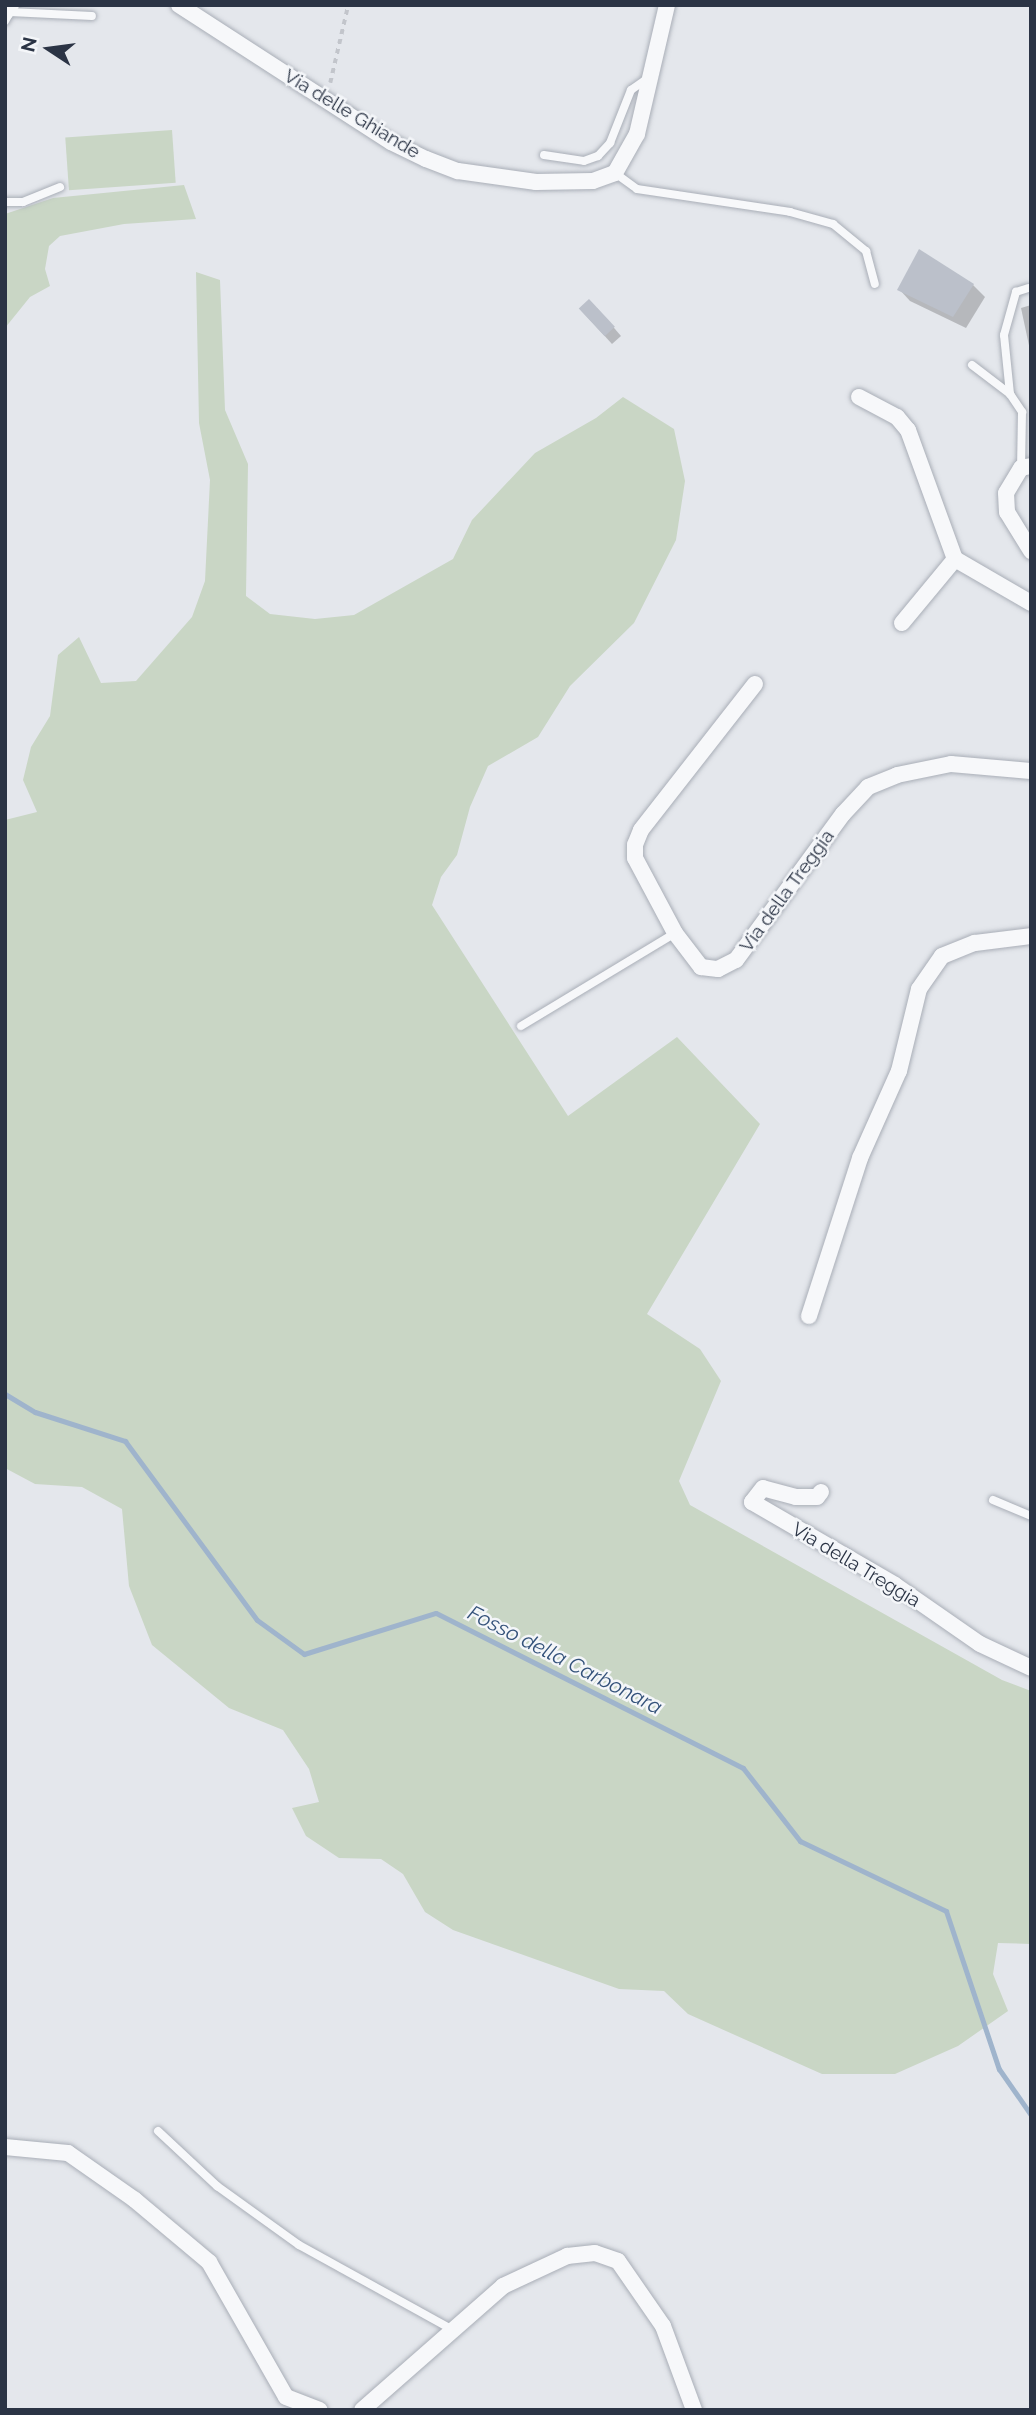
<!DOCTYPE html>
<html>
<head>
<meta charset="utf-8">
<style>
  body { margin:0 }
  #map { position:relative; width:1036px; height:2415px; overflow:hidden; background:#e4e7ec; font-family:Raleway,sans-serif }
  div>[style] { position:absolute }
  .green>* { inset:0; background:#c9d6c5; transform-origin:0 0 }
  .shadow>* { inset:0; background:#0003 }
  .stream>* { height:5px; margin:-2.5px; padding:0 2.5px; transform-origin:2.5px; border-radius:2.5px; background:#9fb4cc }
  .building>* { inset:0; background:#bbc0ca; transform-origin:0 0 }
  .path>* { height:3.5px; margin-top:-1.75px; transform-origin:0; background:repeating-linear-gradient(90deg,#c2c5cb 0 5px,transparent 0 10px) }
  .roads { filter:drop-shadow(0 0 2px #a9aeb7) drop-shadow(0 0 2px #a9aeb7) }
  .service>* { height:8px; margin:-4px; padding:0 4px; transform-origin:4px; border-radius:4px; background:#f7f8fa }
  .minor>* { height:16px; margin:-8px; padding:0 8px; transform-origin:8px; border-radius:8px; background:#f7f8fa }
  span { translate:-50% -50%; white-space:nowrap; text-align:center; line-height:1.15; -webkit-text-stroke:5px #f4f6f9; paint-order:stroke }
  .street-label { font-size:19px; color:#2b3445 }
  .water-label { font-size:21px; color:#34527a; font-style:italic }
  .frame { position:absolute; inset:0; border:7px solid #2b3445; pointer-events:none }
  .north { position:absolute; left:14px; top:14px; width:70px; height:70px; -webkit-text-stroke:5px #f4f6f9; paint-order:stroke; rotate:283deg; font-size:19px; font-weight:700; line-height:28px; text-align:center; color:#2b3445 }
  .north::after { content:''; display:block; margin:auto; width:24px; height:32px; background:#2b3445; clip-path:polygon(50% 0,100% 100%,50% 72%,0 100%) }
</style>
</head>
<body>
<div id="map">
  <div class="green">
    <div style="left:172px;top:130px;width:53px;height:107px;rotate:86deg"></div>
    <div style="clip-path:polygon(184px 185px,196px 219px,124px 224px,60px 236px,49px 246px,45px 269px,50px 286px,30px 297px,5px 328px,5px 214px,53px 198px)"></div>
    <div style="clip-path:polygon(196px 272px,220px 280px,225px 410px,248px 464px,246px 596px,270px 614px,315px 619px,354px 615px,453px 559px,472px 520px,535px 453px,596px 418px,623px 397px,674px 429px,685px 481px,676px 540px,634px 623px,570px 686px,538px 737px,488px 766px,470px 807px,457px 855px,441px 877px,432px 905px,568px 1116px,677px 1037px,760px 1124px,647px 1314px,700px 1349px,721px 1381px,679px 1481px,690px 1505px,1002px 1680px,1031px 1691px,1031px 1944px,998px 1943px,993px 1974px,1008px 2011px,958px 2046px,895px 2074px,822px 2074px,688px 2014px,664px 1991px,619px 1989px,453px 1930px,425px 1912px,403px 1874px,381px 1859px,339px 1858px,306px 1836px,292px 1808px,319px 1802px,309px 1769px,283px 1730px,229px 1708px,152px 1645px,129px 1586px,122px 1509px,82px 1487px,35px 1484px,5px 1468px,5px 820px,37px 812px,23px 780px,31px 747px,50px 716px,58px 655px,79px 637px,101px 683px,136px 681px,192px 617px,205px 581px,210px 480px,199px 423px)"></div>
  </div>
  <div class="shadow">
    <div style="clip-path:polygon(973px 285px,985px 297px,966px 328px,910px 301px,899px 289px)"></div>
    <div style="clip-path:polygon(1031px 305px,1031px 355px,1021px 308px)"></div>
    <div style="clip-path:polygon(597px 308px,621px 336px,612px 344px,580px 309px)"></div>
  </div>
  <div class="stream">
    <div style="left:5px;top:1394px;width:35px;rotate:31deg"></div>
    <div style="left:35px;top:1412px;width:95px;rotate:17.9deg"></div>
    <div style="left:125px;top:1441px;width:222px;rotate:53.6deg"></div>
    <div style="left:257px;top:1620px;width:58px;rotate:35.9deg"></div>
    <div style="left:304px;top:1654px;width:138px;rotate:-17.3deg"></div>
    <div style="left:436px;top:1613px;width:344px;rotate:26.8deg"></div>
    <div style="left:743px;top:1768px;width:93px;rotate:52deg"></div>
    <div style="left:800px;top:1841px;width:162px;rotate:25.6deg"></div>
    <div style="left:946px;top:1911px;width:167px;rotate:71.5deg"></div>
    <div style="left:999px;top:2069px;width:56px;rotate:55.2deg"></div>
  </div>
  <div class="building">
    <div style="clip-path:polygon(919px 249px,974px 284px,953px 317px,897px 290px)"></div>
    <div style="left:589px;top:299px;width:38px;height:14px;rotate:47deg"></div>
  </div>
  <div class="path">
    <div style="left:330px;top:83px;width:80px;rotate:-77deg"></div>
  </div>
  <div class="roads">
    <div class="service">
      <div style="left:5px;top:21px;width:10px;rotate:-61deg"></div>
      <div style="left:10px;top:12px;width:82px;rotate:2.8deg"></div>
      <div style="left:544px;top:155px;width:40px;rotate:8.5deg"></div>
      <div style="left:584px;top:161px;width:15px;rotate:-20deg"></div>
      <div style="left:598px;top:156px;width:18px;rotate:-47deg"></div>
      <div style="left:610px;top:143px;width:57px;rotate:-68.4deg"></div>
      <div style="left:631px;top:90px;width:21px;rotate:-35deg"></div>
      <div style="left:615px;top:173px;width:27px;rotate:36deg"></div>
      <div style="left:637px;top:189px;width:155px;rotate:8.5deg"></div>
      <div style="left:790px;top:212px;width:45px;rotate:15.6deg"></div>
      <div style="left:833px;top:224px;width:43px;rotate:39.3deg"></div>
      <div style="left:866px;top:251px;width:34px;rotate:75deg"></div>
      <div style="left:5px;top:202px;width:18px"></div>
      <div style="left:23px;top:202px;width:40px;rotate:-22deg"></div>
      <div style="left:972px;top:365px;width:48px;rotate:37.3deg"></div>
      <div style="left:1010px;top:394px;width:22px;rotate:56deg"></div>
      <div style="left:1022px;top:412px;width:56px;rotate:91deg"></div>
      <div style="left:1010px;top:394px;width:59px;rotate:-95.8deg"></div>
      <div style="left:1004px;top:335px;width:45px;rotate:-74.4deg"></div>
      <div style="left:1016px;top:292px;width:13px;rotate:-18deg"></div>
      <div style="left:521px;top:1026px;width:180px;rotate:-31.1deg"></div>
      <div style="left:993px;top:1500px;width:41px;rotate:22.8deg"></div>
      <div style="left:158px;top:2131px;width:81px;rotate:43deg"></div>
      <div style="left:217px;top:2186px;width:101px;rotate:35.7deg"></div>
      <div style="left:299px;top:2245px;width:176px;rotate:28.9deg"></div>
    </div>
    <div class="minor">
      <div style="left:179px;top:5px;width:252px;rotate:32.9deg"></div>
      <div style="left:391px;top:142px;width:39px;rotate:26deg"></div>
      <div style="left:426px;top:159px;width:34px;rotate:21deg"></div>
      <div style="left:458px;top:171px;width:79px;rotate:8deg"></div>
      <div style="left:536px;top:182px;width:57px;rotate:-1deg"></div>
      <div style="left:593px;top:181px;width:23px;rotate:-20deg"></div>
      <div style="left:615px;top:173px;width:45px;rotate:-60.6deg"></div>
      <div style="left:637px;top:134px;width:132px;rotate:-76.9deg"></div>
      <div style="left:5px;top:13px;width:10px;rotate:-53deg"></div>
      <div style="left:859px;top:397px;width:43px;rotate:27.8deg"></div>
      <div style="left:897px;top:417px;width:17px;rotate:50deg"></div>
      <div style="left:908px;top:430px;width:137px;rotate:70deg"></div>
      <div style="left:955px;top:559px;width:88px;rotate:30.1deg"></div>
      <div style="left:1031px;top:466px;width:10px;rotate:169deg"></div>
      <div style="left:1021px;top:468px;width:29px;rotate:121deg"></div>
      <div style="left:1006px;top:493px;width:19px;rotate:87deg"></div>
      <div style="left:1007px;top:512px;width:46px;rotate:58.4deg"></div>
      <div style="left:902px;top:623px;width:83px;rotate:-50.4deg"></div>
      <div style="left:755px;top:684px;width:185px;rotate:128deg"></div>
      <div style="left:641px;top:830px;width:16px;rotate:112deg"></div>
      <div style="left:635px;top:845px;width:13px;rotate:90deg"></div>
      <div style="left:635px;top:858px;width:85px;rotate:61.9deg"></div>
      <div style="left:675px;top:933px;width:43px;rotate:52.6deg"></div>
      <div style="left:701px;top:967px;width:17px;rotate:7deg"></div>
      <div style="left:718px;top:969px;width:20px;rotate:-27deg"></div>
      <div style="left:736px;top:960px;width:181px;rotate:-53.8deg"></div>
      <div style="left:843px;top:814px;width:37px;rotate:-47deg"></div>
      <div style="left:868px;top:787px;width:31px;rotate:-22deg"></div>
      <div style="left:897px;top:775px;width:55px;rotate:-11.5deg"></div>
      <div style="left:951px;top:764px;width:80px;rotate:5deg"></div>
      <div style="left:809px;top:1316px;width:166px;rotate:-72.1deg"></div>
      <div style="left:860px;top:1158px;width:95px;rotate:-65.9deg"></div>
      <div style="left:899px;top:1071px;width:84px;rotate:-76.3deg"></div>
      <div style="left:919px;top:989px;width:40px;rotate:-55.1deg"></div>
      <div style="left:942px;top:956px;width:35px;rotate:-22deg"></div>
      <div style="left:975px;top:943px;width:56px;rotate:-7.1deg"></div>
      <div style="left:821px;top:1492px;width:6px;rotate:129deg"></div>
      <div style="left:817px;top:1497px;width:21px;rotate:180deg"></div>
      <div style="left:796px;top:1497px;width:34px;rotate:-165deg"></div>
      <div style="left:763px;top:1488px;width:18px;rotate:128deg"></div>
      <div style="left:752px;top:1502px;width:165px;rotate:30.1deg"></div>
      <div style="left:895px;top:1585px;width:103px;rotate:34.8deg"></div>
      <div style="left:980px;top:1644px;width:56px;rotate:25.2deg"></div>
      <div style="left:5px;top:2147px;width:63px;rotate:5.4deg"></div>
      <div style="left:68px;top:2153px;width:82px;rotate:35deg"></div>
      <div style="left:135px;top:2200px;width:97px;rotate:40deg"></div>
      <div style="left:209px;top:2262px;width:155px;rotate:60.3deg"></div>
      <div style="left:286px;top:2397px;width:36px;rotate:21deg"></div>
      <div style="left:362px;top:2410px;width:188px;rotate:-41.3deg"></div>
      <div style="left:503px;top:2286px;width:71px;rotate:-25.1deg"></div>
      <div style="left:567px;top:2256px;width:28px;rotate:-6deg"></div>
      <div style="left:595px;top:2253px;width:24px;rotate:19deg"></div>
      <div style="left:618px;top:2261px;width:79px;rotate:55.3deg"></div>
      <div style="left:663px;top:2326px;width:90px;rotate:69.7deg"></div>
    </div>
  </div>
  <div class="street-label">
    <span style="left:352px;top:114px;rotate:31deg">Via delle Ghiande</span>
    <span style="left:787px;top:891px;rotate:-54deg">Via della Treggia</span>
    <span style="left:856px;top:1565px;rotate:31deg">Via della Treggia</span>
  </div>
  <div class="water-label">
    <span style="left:565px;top:1660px;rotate:27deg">Fosso della Carbonara</span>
  </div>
  <div class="frame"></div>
  <div class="north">N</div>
</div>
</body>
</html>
